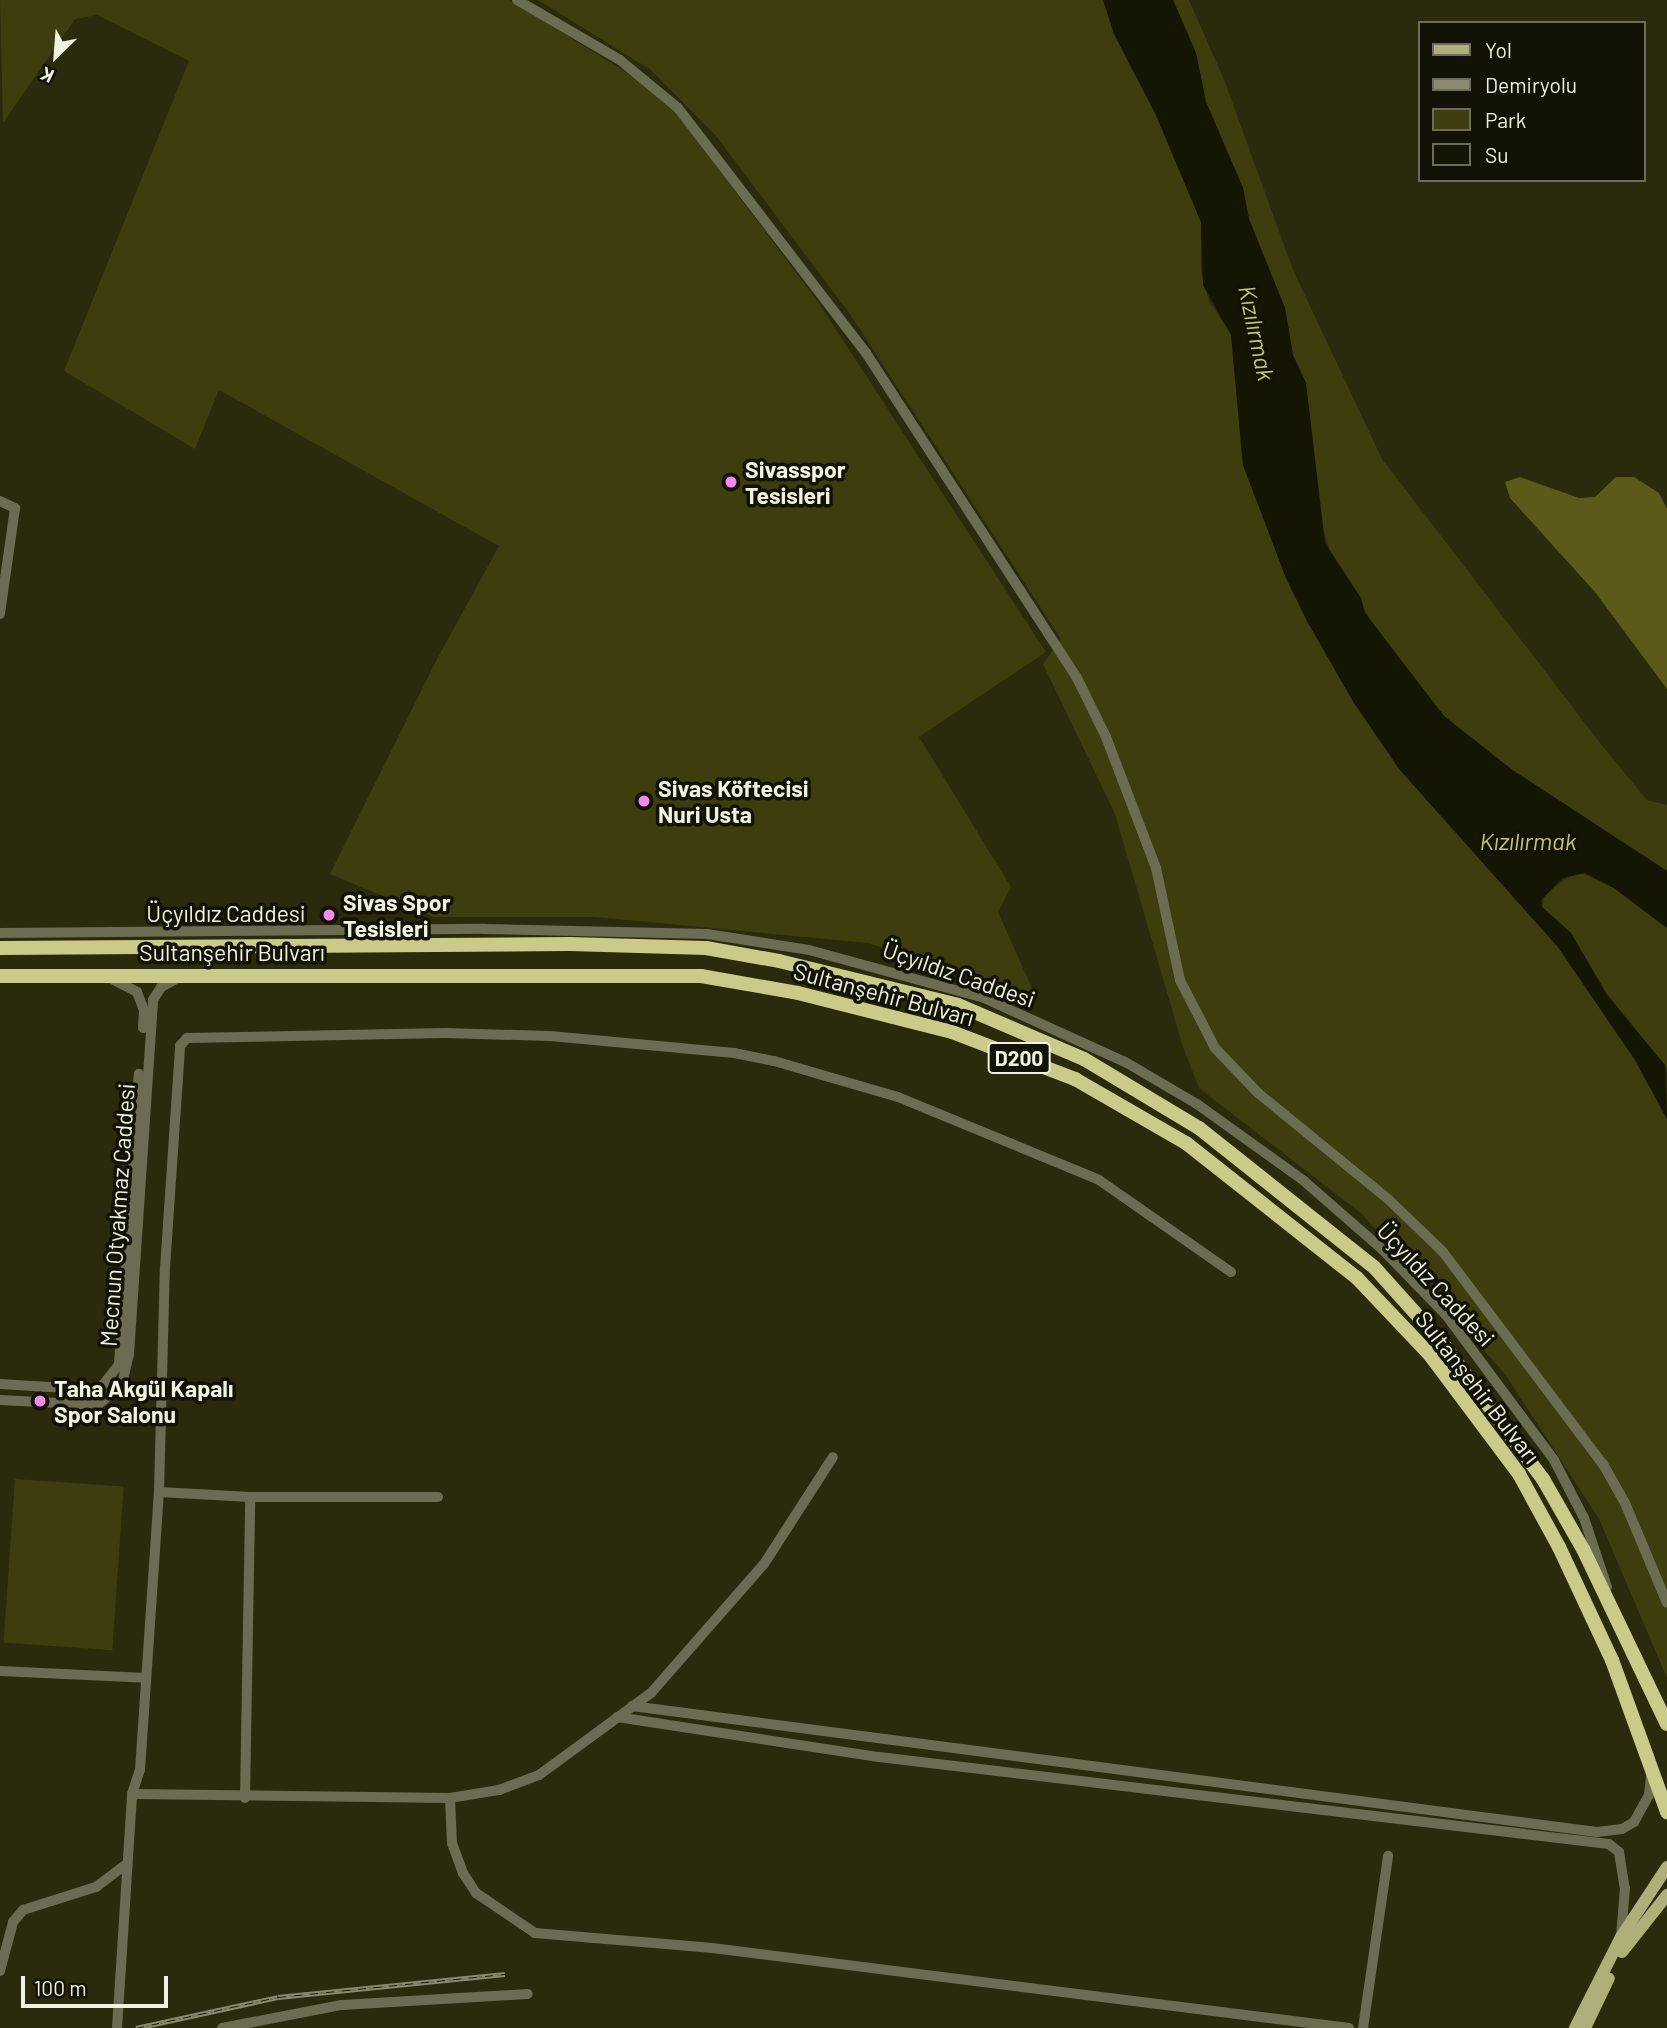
<!DOCTYPE html>
<html>
<head>
<meta charset="utf-8">
<style>
  body { margin:0 }
  #map { position:relative; width:1667px; height:2028px; overflow:hidden; background:#2b2a0c; font-family:Barlow,sans-serif }
  div>[style] { position:absolute }
  .green>* { inset:0; background:#3e3d0e; transform-origin:0 0 }
  .forest>* { inset:0; background:#5b5a19 }
  .water>* { inset:0; background:#151503 }
  .minor>* { height:10px; margin:-5px; padding:0 5px; transform-origin:5px; border-radius:5px; background:#6c6c53 }
  .major>* { height:12px; margin:-6px; padding:0 6px; transform-origin:6px; border-radius:6px; background:#afaf7a }
  .highway>* { height:14px; margin:-7px; padding:0 7px; transform-origin:7px; border-radius:7px; background:#caca89 }
  .rail>* { height:5px; margin-top:-2.5px; transform-origin:0; background:repeating-linear-gradient(90deg,#121206 0 8px,#8a8a71 0 16px); box-sizing:border-box; border-block:2px solid #8a8a71 }
  .dots>* { width:19px; height:19px; translate:-50% -50%; box-sizing:border-box; border:4px solid #121206; border-radius:50% }
  span { translate:-50% -50%; white-space:nowrap; text-align:center; line-height:1.15; -webkit-text-stroke:7px #121206; paint-order:stroke }
  .shield-label span { padding:2px 5px; background:#121206; border:2px solid; border-radius:5px; -webkit-text-stroke-width:0 }
  .shield-label { font-size:21px; color:#f1f2e0; font-weight:700 }
  .poi-label { font-size:23px; color:#f1f2e0; font-weight:700 }
  .left { translate:0 -50%; text-align:left }
  .street-label { font-size:23px; color:#f1f2e0 }
  .water-label { font-size:24px; color:#c6c569; font-style:italic }
  .legend { position:absolute; left:1418px; top:21px; width:228px; height:161px; box-sizing:border-box; background:#121206; border:2px solid #6b6c5d; margin:0; padding:9px 12px; list-style:none; font-size:21px; color:#f1f2e0 }
  .legend li { display:flex; align-items:center; gap:14px; height:35px }
  .legend b { width:35px; border:2px solid #6b6c5d }
  .north { position:absolute; left:21px; top:21px; width:70px; height:70px; -webkit-text-stroke:5px #121206; paint-order:stroke; rotate:205deg; font-size:19px; font-weight:700; line-height:28px; text-align:center; color:#f1f2e0 }
  .north::after { content:''; display:block; margin:auto; width:24px; height:32px; background:#f1f2e0; clip-path:polygon(50% 0,100% 100%,50% 72%,0 100%) }
  .scale { position:absolute; left:21px; top:1976px; width:147px; height:32px; box-sizing:border-box; border:4px solid #f1f2e0; border-top:0; padding-left:9px; font-size:21px; line-height:24px; white-space:nowrap; color:#f1f2e0; -webkit-text-stroke:5px #121206; paint-order:stroke }
</style>
</head>
<body>
<div id="map">
  <div class="green">
    <div style="clip-path:polygon(0 0,510px 0,635px 78px,677px 114px,818px 302px,1046px 652px,919px 737px,1011px 887px,998px 912px,1035px 995px,868px 943px,595px 917px,433px 917px,330px 874px,437px 659px,499px 546px,219px 390px,195px 449px,64px 371px,189px 61px,97px 15px,75px 19px,3px 123px)"></div>
    <div style="clip-path:polygon(538px 0,1103px 0,1114px 34px,1155px 113px,1201px 222px,1201px 270px,1209px 301px,1231px 334px,1243px 465px,1286px 578px,1307px 621px,1354px 703px,1400px 770px,1558px 947px,1635px 1060px,1667px 1119px,1667px 1678px,1599px 1519px,1505px 1374px,1362px 1214px,1199px 1088px,1183px 1047px,1115px 814px,1043px 664px,1061px 639px,850px 314px,716px 136px,651px 70px)"></div>
    <div style="clip-path:polygon(1173px 0,1189px 0,1225px 82px,1293px 270px,1382px 459px,1604px 748px,1647px 800px,1667px 805px,1667px 871px,1511px 769px,1444px 716px,1383px 640px,1332px 557px,1318px 513px,1306px 383px,1293px 355px,1285px 308px,1249px 219px,1243px 188px,1206px 102px,1196px 53px)"></div>
    <div style="clip-path:polygon(1578px 871px,1614px 888px,1667px 928px,1667px 1068px,1607px 994px,1571px 933px,1542px 907px,1545px 893px)"></div>
    <div style="left:15px;top:1479px;width:109px;height:164px;rotate:4deg"></div>
  </div>
  <div class="forest">
    <div style="clip-path:polygon(1520px 477px,1579px 498px,1595px 497px,1616px 477px,1634px 477px,1659px 493px,1667px 509px,1667px 689px,1595px 592px,1510px 498px,1505px 482px)"></div>
  </div>
  <div class="water">
    <div style="clip-path:polygon(1103px 0,1173px 0,1196px 53px,1206px 102px,1243px 188px,1249px 219px,1285px 308px,1293px 355px,1306px 383px,1325px 543px,1361px 598px,1365px 613px,1444px 716px,1511px 769px,1667px 871px,1667px 928px,1614px 888px,1585px 873px,1563px 878px,1541px 900px,1542px 907px,1571px 933px,1607px 995px,1665px 1065px,1667px 1119px,1635px 1060px,1558px 947px,1400px 770px,1354px 703px,1307px 621px,1286px 578px,1243px 465px,1231px 335px,1203px 285px,1201px 222px,1155px 113px,1114px 34px)"></div>
  </div>
  <div class="minor">
    <div style="left:517px;top:0;width:119px;rotate:30.2deg"></div>
    <div style="left:620px;top:60px;width:75px;rotate:39.6deg"></div>
    <div style="left:678px;top:108px;width:309px;rotate:52.5deg"></div>
    <div style="left:866px;top:353px;width:385px;rotate:57deg"></div>
    <div style="left:1076px;top:676px;width:68px;rotate:63.8deg"></div>
    <div style="left:1106px;top:737px;width:140px;rotate:69.1deg"></div>
    <div style="left:1156px;top:868px;width:115px;rotate:77.9deg"></div>
    <div style="left:1180px;top:980px;width:76px;rotate:62.8deg"></div>
    <div style="left:1215px;top:1048px;width:62px;rotate:46.3deg"></div>
    <div style="left:1258px;top:1093px;width:168px;rotate:39.2deg"></div>
    <div style="left:1388px;top:1199px;width:76px;rotate:43.9deg"></div>
    <div style="left:1443px;top:1252px;width:266px;rotate:53deg"></div>
    <div style="left:1603px;top:1464px;width:45px;rotate:60.6deg"></div>
    <div style="left:1625px;top:1503px;width:108px;rotate:67.2deg"></div>
    <div style="left:0;top:501px;width:17px;rotate:25deg"></div>
    <div style="left:15px;top:508px;width:107px;rotate:98.1deg"></div>
    <div style="left:0;top:933px;width:484px;rotate:-0.5deg"></div>
    <div style="left:484px;top:929px;width:223px;rotate:1.3deg"></div>
    <div style="left:707px;top:934px;width:103px;rotate:8.9deg"></div>
    <div style="left:809px;top:950px;width:181px;rotate:15.3deg"></div>
    <div style="left:984px;top:998px;width:157px;rotate:24.4deg"></div>
    <div style="left:1127px;top:1063px;width:81px;rotate:30.4deg"></div>
    <div style="left:1197px;top:1104px;width:132px;rotate:35.7deg"></div>
    <div style="left:1304px;top:1181px;width:103px;rotate:41.1deg"></div>
    <div style="left:1382px;top:1249px;width:92px;rotate:45.9deg"></div>
    <div style="left:1446px;top:1315px;width:181px;rotate:53.3deg"></div>
    <div style="left:1554px;top:1460px;width:65px;rotate:62.7deg"></div>
    <div style="left:1584px;top:1518px;width:73px;rotate:71.6deg"></div>
    <div style="left:112px;top:979px;width:28px;rotate:27deg"></div>
    <div style="left:137px;top:992px;width:19px;rotate:69deg"></div>
    <div style="left:144px;top:1010px;width:18px;rotate:93deg"></div>
    <div style="left:0;top:1384px;width:99px;rotate:3.5deg"></div>
    <div style="left:99px;top:1390px;width:33px;rotate:-52deg"></div>
    <div style="left:119px;top:1364px;width:291px;rotate:-86.1deg"></div>
    <div style="left:0;top:1400px;width:98px;rotate:2.9deg"></div>
    <div style="left:98px;top:1405px;width:32px;rotate:-41deg"></div>
    <div style="left:122px;top:1384px;width:31px;rotate:-77deg"></div>
    <div style="left:129px;top:1354px;width:355px;rotate:-86.1deg"></div>
    <div style="left:153px;top:1000px;width:15px;rotate:-58deg"></div>
    <div style="left:161px;top:987px;width:21px;rotate:-28deg"></div>
    <div style="left:159px;top:1492px;width:91px;rotate:3.1deg"></div>
    <div style="left:250px;top:1497px;width:188px"></div>
    <div style="left:0;top:1671px;width:146px;rotate:2.7deg"></div>
    <div style="left:632px;top:1706px;width:973px;rotate:7.44deg"></div>
    <div style="left:1597px;top:1832px;width:25px;rotate:-7deg"></div>
    <div style="left:1622px;top:1829px;width:14px;rotate:-30deg"></div>
    <div style="left:1634px;top:1822px;width:31px;rotate:-61deg"></div>
    <div style="left:1649px;top:1795px;width:20px;rotate:-84deg"></div>
    <div style="left:617px;top:1717px;width:265px;rotate:8.7deg"></div>
    <div style="left:879px;top:1757px;width:735px;rotate:6.8deg"></div>
    <div style="left:1609px;top:1844px;width:13px;rotate:39deg"></div>
    <div style="left:1619px;top:1852px;width:36px;rotate:81deg"></div>
    <div style="left:1625px;top:1888px;width:48px;rotate:94.8deg"></div>
    <div style="left:132px;top:1794px;width:318px;rotate:0.7deg"></div>
    <div style="left:450px;top:1798px;width:50px;rotate:-9.3deg"></div>
    <div style="left:499px;top:1790px;width:43px;rotate:-20.6deg"></div>
    <div style="left:539px;top:1775px;width:139px;rotate:-36.2deg"></div>
    <div style="left:651px;top:1693px;width:171px;rotate:-48.8deg"></div>
    <div style="left:764px;top:1564px;width:127px;rotate:-57.2deg"></div>
    <div style="left:245px;top:1798px;width:301px;rotate:-89deg"></div>
    <div style="left:450px;top:1798px;width:45px;rotate:87.5deg"></div>
    <div style="left:452px;top:1843px;width:32px;rotate:70deg"></div>
    <div style="left:463px;top:1873px;width:24px;rotate:57deg"></div>
    <div style="left:476px;top:1893px;width:71px;rotate:34.1deg"></div>
    <div style="left:535px;top:1933px;width:178px;rotate:4.8deg"></div>
    <div style="left:712px;top:1948px;width:642px;rotate:7.16deg"></div>
    <div style="left:0;top:1971px;width:51px;rotate:-75.1deg"></div>
    <div style="left:13px;top:1922px;width:16px;rotate:-50deg"></div>
    <div style="left:23px;top:1910px;width:77px;rotate:-17.5deg"></div>
    <div style="left:96px;top:1887px;width:38px;rotate:-37deg"></div>
    <div style="left:117px;top:2028px;width:234px;rotate:-86.3deg"></div>
    <div style="left:132px;top:1794px;width:25px;rotate:-72deg"></div>
    <div style="left:140px;top:1770px;width:279px;rotate:-86.1deg"></div>
    <div style="left:159px;top:1492px;width:224px;rotate:-88.5deg"></div>
    <div style="left:165px;top:1268px;width:223px;rotate:-86.1deg"></div>
    <div style="left:180px;top:1046px;width:11px;rotate:-49deg"></div>
    <div style="left:187px;top:1038px;width:259px;rotate:-1.1deg"></div>
    <div style="left:446px;top:1033px;width:104px;rotate:1.7deg"></div>
    <div style="left:550px;top:1036px;width:185px;rotate:5.3deg"></div>
    <div style="left:734px;top:1053px;width:41px;rotate:11.3deg"></div>
    <div style="left:774px;top:1061px;width:129px;rotate:16.2deg"></div>
    <div style="left:898px;top:1097px;width:217px;rotate:22.4deg"></div>
    <div style="left:1099px;top:1180px;width:161px;rotate:34.9deg"></div>
    <div style="left:222px;top:2028px;width:122px;rotate:-10.9deg"></div>
    <div style="left:342px;top:2005px;width:186px;rotate:-3.4deg"></div>
    <div style="left:1363px;top:2028px;width:174px;rotate:-81.7deg"></div>
  </div>
  <div class="major">
    <div style="left:1622px;top:1952px;width:73px;rotate:-51.7deg"></div>
    <div style="left:1575px;top:2028px;width:102px;rotate:-63.2deg"></div>
    <div style="left:1621px;top:1937px;width:84px;rotate:-56.7deg"></div>
    <div style="left:1585px;top:2028px;width:55px;rotate:-64.4deg"></div>
  </div>
  <div class="highway">
    <div style="left:0;top:948px;width:570px;rotate:-0.4deg"></div>
    <div style="left:570px;top:944px;width:136px;rotate:1.7deg"></div>
    <div style="left:706px;top:948px;width:74px;rotate:10.1deg"></div>
    <div style="left:779px;top:961px;width:184px;rotate:13.8deg"></div>
    <div style="left:958px;top:1005px;width:137px;rotate:23.2deg"></div>
    <div style="left:1084px;top:1059px;width:134px;rotate:31deg"></div>
    <div style="left:1199px;top:1128px;width:223px;rotate:38.5deg"></div>
    <div style="left:1374px;top:1267px;width:103px;rotate:48.1deg"></div>
    <div style="left:1443px;top:1344px;width:168px;rotate:53.5deg"></div>
    <div style="left:1543px;top:1479px;width:81px;rotate:60.3deg"></div>
    <div style="left:1583px;top:1549px;width:194px;rotate:64.4deg"></div>
    <div style="left:0;top:976px;width:701px"></div>
    <div style="left:701px;top:976px;width:98px;rotate:9.9deg"></div>
    <div style="left:798px;top:993px;width:159px;rotate:14.2deg"></div>
    <div style="left:952px;top:1032px;width:132px;rotate:20.9deg"></div>
    <div style="left:1075px;top:1079px;width:128px;rotate:30deg"></div>
    <div style="left:1186px;top:1143px;width:218px;rotate:38.3deg"></div>
    <div style="left:1357px;top:1278px;width:106px;rotate:46.5deg"></div>
    <div style="left:1430px;top:1355px;width:149px;rotate:53.2deg"></div>
    <div style="left:1519px;top:1474px;width:83px;rotate:61.3deg"></div>
    <div style="left:1559px;top:1547px;width:125px;rotate:64.9deg"></div>
    <div style="left:1612px;top:1660px;width:162px;rotate:70.1deg"></div>
  </div>
  <div class="rail">
    <div style="left:136px;top:2028px;width:145px;rotate:-12.3deg"></div>
    <div style="left:278px;top:1997px;width:228px;rotate:-5.8deg"></div>
  </div>
  <div class="dots">
    <div style="left:731px;top:482px;background:#f589ef"></div>
    <div style="left:644px;top:801px;background:#f589ef"></div>
    <div style="left:329px;top:915px;background:#f589ef"></div>
    <div style="left:40px;top:1401px;background:#f589ef"></div>
  </div>
  <div class="shield-label">
    <span style="left:1019px;top:1058px">D200</span>
  </div>
  <div class="poi-label">
    <span class="left" style="left:745px;top:482px">Sivasspor<br>Tesisleri</span>
    <span class="left" style="left:658px;top:801px">Sivas Köftecisi<br>Nuri Usta</span>
    <span class="left" style="left:343px;top:915px">Sivas Spor<br>Tesisleri</span>
    <span class="left" style="left:54px;top:1401px">Taha Akgül Kapalı<br>Spor Salonu</span>
  </div>
  <div class="street-label">
    <span style="left:226px;top:913px">Üçyıldız Caddesi</span>
    <span style="left:232px;top:952px">Sultanşehir Bulvarı</span>
    <span style="left:959px;top:974px;rotate:19deg">Üçyıldız Caddesi</span>
    <span style="left:884px;top:994px;rotate:15deg">Sultanşehir Bulvarı</span>
    <span style="left:117px;top:1215px;rotate:-86deg">Mecnun Otyakmaz Caddesi</span>
    <span style="left:1436px;top:1284px;rotate:47deg">Üçyıldız Caddesi</span>
    <span style="left:1478px;top:1387px;rotate:52deg">Sultanşehir Bulvarı</span>
  </div>
  <div class="water-label">
    <span style="left:1257px;top:333px;rotate:78deg">Kızılırmak</span>
    <span style="left:1528px;top:841px">Kızılırmak</span>
  </div>
  <ul class="legend">
  <li><b style="height:9px;background:#afaf7a"></b>Yol</li>
  <li><b style="height:9px;background:#8a8a71"></b>Demiryolu</li>
  <li><b style="height:19px;background:#3e3d0e"></b>Park</li>
  <li><b style="height:19px;background:#151503"></b>Su</li>
  </ul>
  <div class="north">K</div>
  <div class="scale">100 m</div>
</div>
</body>
</html>
